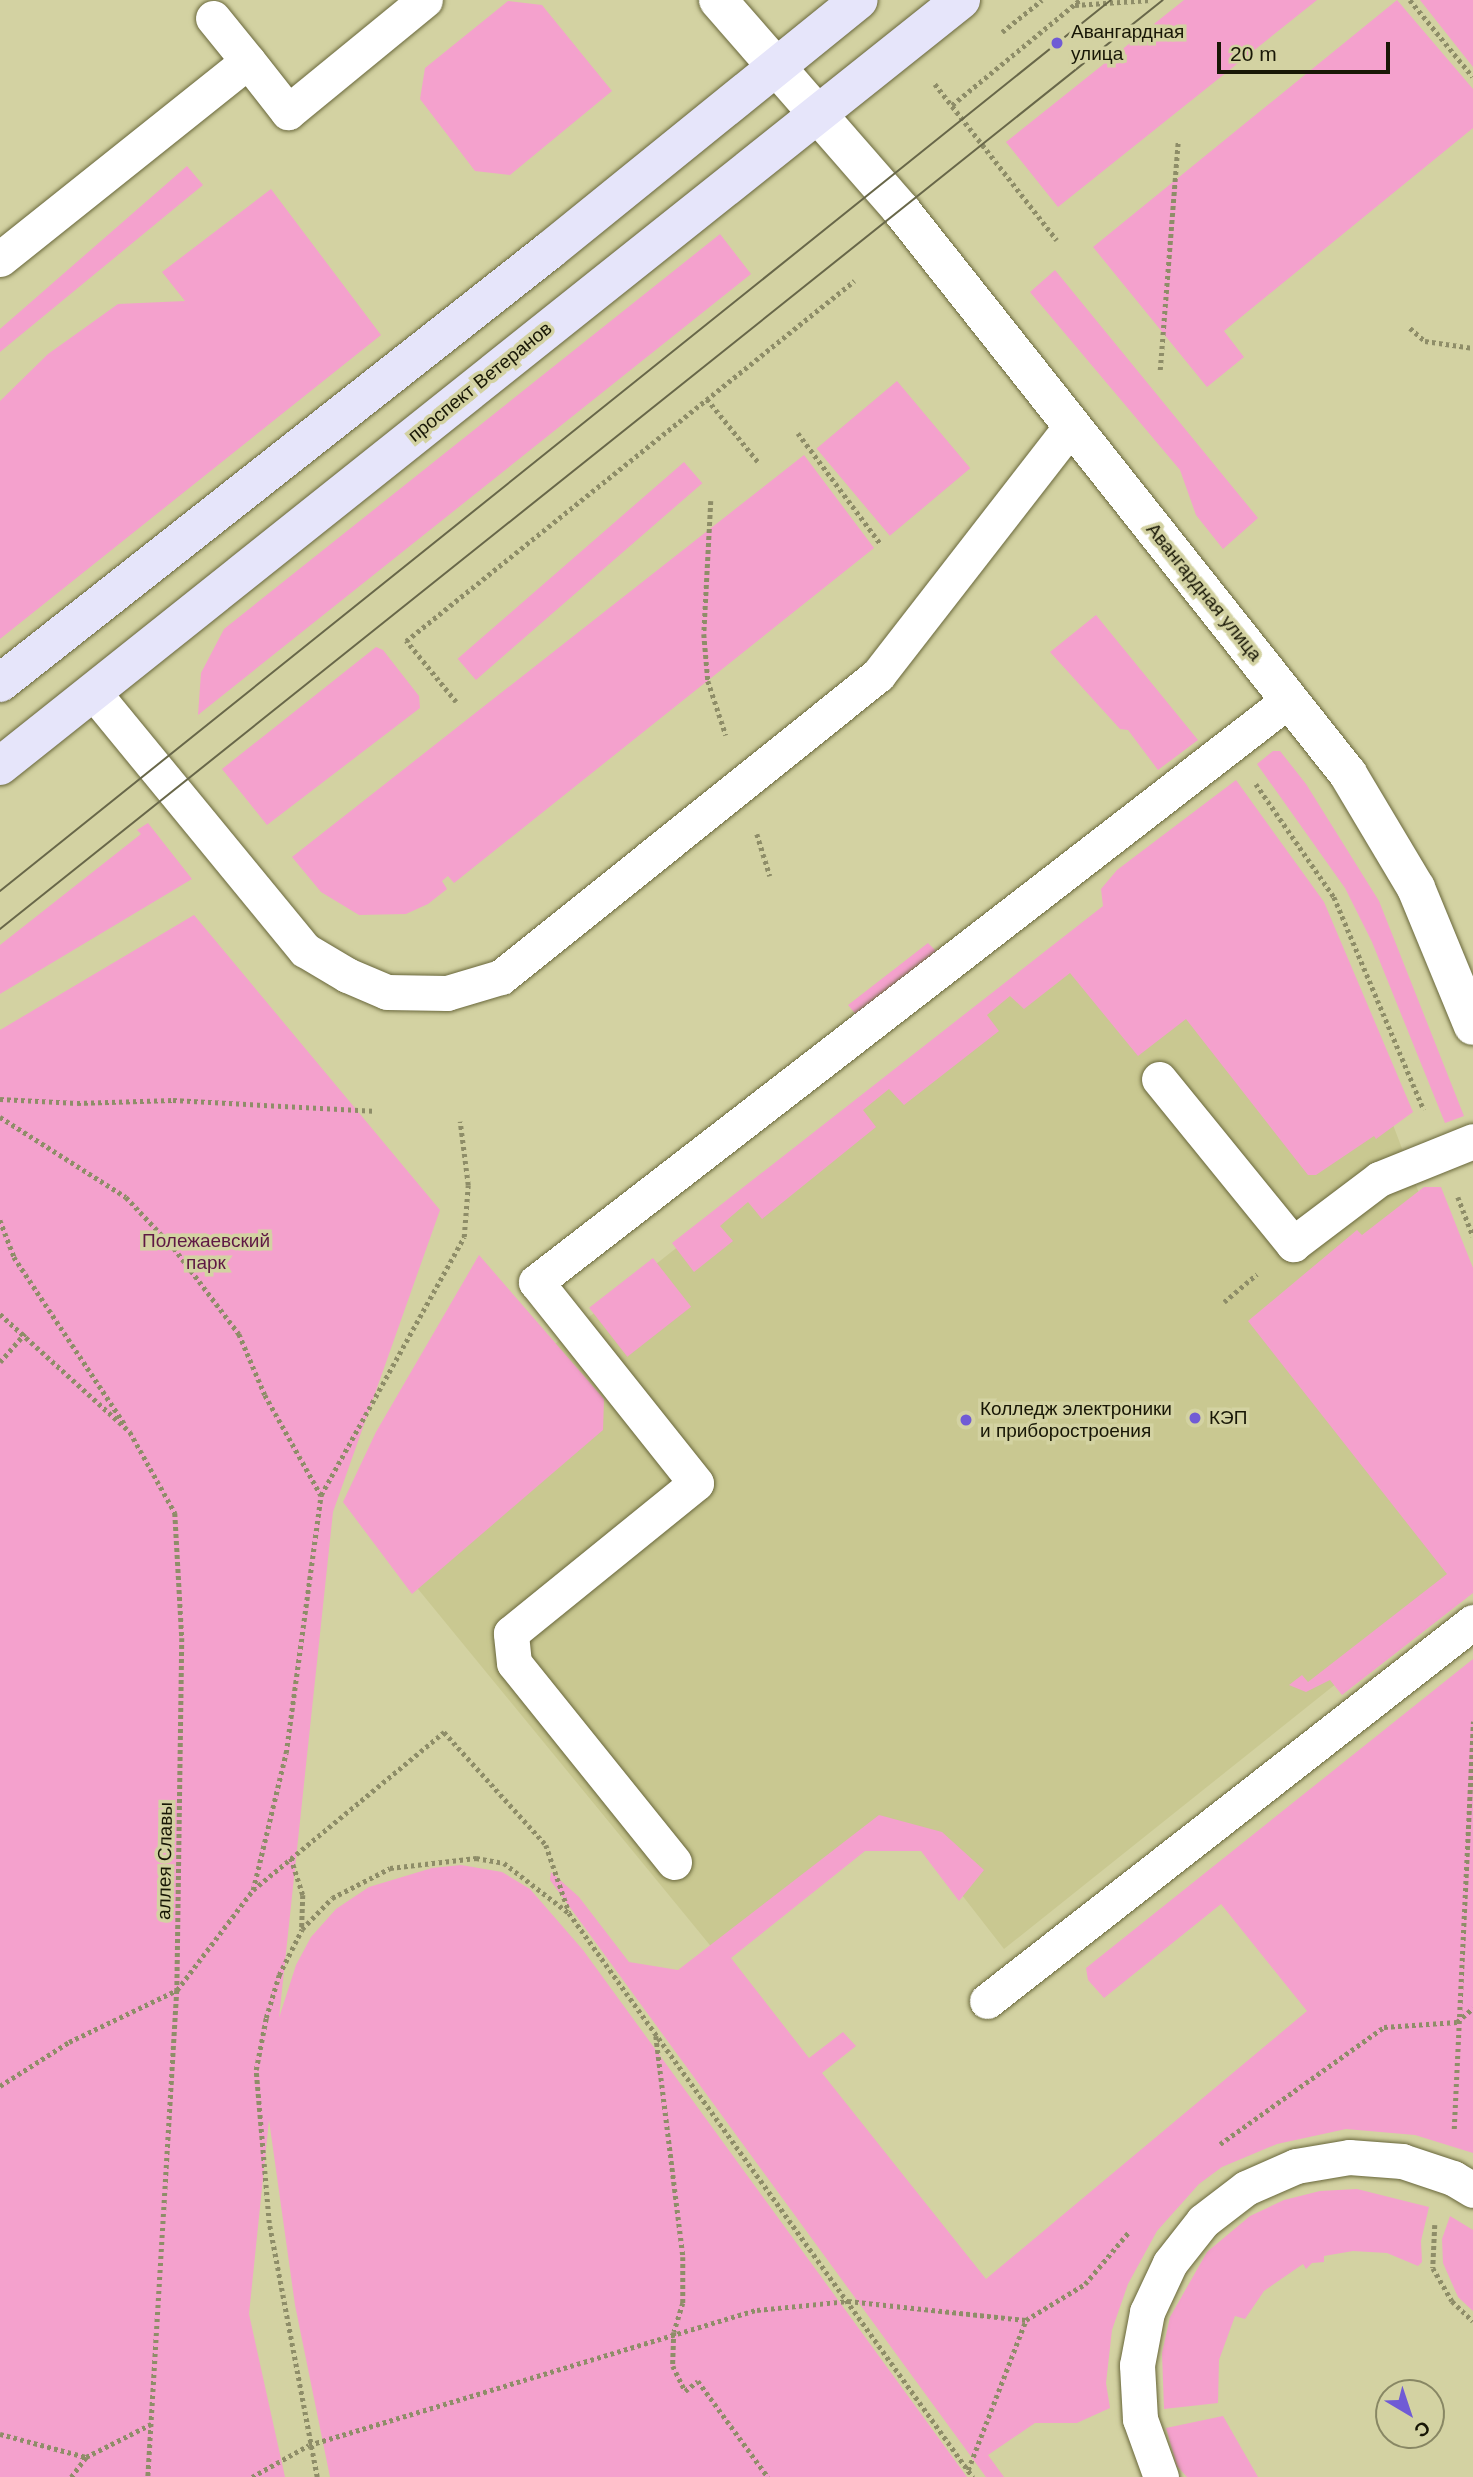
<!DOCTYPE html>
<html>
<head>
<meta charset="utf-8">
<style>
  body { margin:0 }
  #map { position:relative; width:1473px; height:2477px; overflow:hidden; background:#d3d2a2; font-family:Helvetica,sans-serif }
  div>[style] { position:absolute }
  .built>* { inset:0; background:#c9c891 }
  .green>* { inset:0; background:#f4a1cd; transform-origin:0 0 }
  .path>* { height:4.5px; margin-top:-2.25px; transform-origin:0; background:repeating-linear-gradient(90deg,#8e8d68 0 3.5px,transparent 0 7px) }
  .roads { filter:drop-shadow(0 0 2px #69673b) drop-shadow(0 0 2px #69673b) }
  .service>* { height:35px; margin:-17.5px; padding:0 17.5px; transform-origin:17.5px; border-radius:17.5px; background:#fff }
  .minor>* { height:38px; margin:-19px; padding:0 19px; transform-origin:19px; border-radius:19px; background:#fff }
  .secondary>* { height:38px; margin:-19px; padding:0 19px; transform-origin:19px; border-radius:19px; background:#e6e5fa }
  .tram>* { height:2px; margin:-1px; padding:0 1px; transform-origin:1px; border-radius:1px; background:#686749 }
  .dots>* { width:19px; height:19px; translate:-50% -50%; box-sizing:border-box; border:4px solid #d3d2a2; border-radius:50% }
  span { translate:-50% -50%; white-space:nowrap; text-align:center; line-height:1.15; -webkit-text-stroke:7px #d3d2a2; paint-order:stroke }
  .poi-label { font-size:19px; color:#181706 }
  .left { translate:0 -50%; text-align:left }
  .street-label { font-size:19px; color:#181706 }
  .park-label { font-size:19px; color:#5f1944 }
  .north { position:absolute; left:1375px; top:2379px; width:70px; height:70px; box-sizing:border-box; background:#d3d2a2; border:2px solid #888764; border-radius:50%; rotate:141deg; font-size:19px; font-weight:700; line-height:28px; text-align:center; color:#181706 }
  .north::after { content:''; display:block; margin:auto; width:24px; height:32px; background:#705bd5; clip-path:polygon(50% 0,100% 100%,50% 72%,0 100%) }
  .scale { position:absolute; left:1217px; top:42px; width:173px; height:32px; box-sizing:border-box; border:4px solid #181706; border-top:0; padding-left:9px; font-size:21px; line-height:24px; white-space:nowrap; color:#181706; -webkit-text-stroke:5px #d3d2a2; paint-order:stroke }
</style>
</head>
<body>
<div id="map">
  <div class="built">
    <div style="clip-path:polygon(1229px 811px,1312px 912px,1473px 1335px,1451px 1592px,1004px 1949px,923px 1845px,865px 1842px,718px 1955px,350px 1506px)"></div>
  </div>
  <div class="green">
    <div style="clip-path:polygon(1184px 0,1317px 0,1058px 207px,1006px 142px)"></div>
    <div style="clip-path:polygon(1397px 0,1473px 89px,1473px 128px,1224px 331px,1244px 357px,1207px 387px,1093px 247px)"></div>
    <div style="clip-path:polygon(1420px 0,1473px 0,1473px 67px)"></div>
    <div style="clip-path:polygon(508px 1px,542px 5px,612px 91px,510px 175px,475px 171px,420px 99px,425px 68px)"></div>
    <div style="clip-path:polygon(187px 166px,203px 185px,0 352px,0 329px)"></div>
    <div style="clip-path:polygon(271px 189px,381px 335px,0 639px,0 401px,48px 354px,118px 304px,185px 301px,162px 272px)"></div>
    <div style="clip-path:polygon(720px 234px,751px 274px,198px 715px,201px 673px,224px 629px)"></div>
    <div style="clip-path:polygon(1055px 270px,1258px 518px,1223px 549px,1196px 515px,1180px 470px,1030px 292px)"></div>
    <div style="left:897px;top:381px;width:114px;height:105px;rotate:50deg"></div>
    <div style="clip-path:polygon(804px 455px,874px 548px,454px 883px,448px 876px,442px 881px,447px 889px,428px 904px,406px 914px,359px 915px,321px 892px,292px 857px)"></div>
    <div style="left:684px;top:462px;width:28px;height:300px;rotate:49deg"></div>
    <div style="clip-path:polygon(1096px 615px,1198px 740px,1158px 770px,1128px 730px,1120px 729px,1050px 652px)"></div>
    <div style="clip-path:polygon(376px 647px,383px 650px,419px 696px,420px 708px,267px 825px,222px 769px)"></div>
    <div style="clip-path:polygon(1273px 751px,1280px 751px,1306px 784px,1379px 901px,1464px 1116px,1445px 1123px,1372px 942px,1345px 888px,1257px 764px)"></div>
    <div style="clip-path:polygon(1236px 780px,1324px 902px,1413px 1112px,1376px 1139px,1374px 1136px,1316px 1175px,1308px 1175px,1186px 1019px,1138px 1056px,1070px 973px,1024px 1009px,1010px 996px,987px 1015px,999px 1031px,904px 1105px,889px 1089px,863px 1110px,876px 1127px,762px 1219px,748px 1202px,720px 1226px,733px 1241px,694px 1272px,672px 1243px,1103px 906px,1101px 889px,1117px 870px)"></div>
    <div style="clip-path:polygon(148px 823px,192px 879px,0 994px,0 945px,141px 834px,137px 830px)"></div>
    <div style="clip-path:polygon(194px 915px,440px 1210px,333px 1512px,279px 2018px,296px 1965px,311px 1937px,336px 1909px,369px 1887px,432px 1868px,461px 1865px,502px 1872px,530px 1889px,583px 1950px,967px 2477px,330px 2477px,295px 2305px,269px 2120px,249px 2314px,285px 2477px,0 2477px,0 1030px)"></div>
    <div style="clip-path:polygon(928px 943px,936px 951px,859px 1018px,848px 1005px)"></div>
    <div style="clip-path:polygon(1424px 1187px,1441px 1187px,1473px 1268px,1473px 1593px,1342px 1695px,1330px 1680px,1306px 1692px,1289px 1685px,1302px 1675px,1308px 1682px,1447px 1574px,1248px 1321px,1357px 1230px,1362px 1235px)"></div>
    <div style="clip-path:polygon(479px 1255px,604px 1399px,603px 1430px,412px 1594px,343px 1502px,376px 1432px)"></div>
    <div style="left:653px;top:1258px;width:62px;height:81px;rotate:52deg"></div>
    <div style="clip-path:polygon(1473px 1659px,1473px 2153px,1415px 2135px,1346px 2129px,1277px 2144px,1222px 2167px,1199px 2184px,1157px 2231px,1128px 2284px,1112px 2330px,1106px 2383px,1110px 2408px,1077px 2423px,1035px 2423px,988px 2455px,1004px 2477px,986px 2477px,550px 1880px,551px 1872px,579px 1897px,629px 1962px,678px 1970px,879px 1815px,942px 1832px,984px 1870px,959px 1901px,921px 1851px,865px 1851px,731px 1958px,809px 2058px,843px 2032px,856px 2046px,822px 2073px,986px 2279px,1307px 2011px,1221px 1904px,1104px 1998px,1088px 1980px,1086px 1968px)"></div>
    <div style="clip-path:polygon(1357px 2189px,1429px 2207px,1421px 2241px,1422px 2262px,1418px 2266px,1387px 2253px,1353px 2251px,1324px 2256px,1324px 2262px,1312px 2263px,1306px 2269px,1303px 2264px,1264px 2291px,1245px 2319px,1235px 2316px,1219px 2360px,1218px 2403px,1164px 2409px,1162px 2353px,1170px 2317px,1207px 2252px,1250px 2216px,1284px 2200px,1320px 2191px)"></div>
    <div style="clip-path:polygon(1450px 2216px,1473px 2230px,1473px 2311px,1458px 2297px,1443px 2263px,1442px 2239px)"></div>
    <div style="clip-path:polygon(1223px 2416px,1258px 2477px,1187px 2477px,1177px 2466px,1166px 2428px)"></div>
  </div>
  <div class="path">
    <div style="left:1410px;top:0;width:99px;rotate:50.7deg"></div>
    <div style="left:1075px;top:5px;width:76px;rotate:-3.8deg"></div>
    <div style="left:1002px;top:32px;width:51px;rotate:-38.7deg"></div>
    <div style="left:935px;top:84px;width:198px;rotate:52deg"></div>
    <div style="left:952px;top:105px;width:166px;rotate:-39.4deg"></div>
    <div style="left:1410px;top:328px;width:20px;rotate:41deg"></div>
    <div style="left:1425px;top:341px;width:49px;rotate:8.3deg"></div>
    <div style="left:1160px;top:370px;width:229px;rotate:-85.5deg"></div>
    <div style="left:707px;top:399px;width:82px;rotate:50.9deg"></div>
    <div style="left:798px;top:433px;width:137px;rotate:53.3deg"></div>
    <div style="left:711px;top:501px;width:133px;rotate:93deg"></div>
    <div style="left:704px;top:634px;width:47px;rotate:85.1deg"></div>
    <div style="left:708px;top:681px;width:57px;rotate:71.6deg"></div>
    <div style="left:456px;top:702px;width:79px;rotate:-129.3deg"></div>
    <div style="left:406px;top:641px;width:575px;rotate:-38.78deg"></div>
    <div style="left:1256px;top:784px;width:137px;rotate:55.4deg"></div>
    <div style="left:1334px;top:897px;width:231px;rotate:67.1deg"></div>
    <div style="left:757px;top:834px;width:44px;rotate:72.8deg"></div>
    <div style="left:0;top:1099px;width:77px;rotate:3deg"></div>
    <div style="left:77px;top:1103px;width:96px;rotate:-1.8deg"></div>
    <div style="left:173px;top:1100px;width:200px;rotate:3.1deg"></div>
    <div style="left:0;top:1117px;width:149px;rotate:32.4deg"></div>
    <div style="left:126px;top:1197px;width:70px;rotate:46.7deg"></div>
    <div style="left:174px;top:1248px;width:108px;rotate:52.9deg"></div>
    <div style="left:239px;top:1334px;width:66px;rotate:66.9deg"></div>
    <div style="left:265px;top:1395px;width:115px;rotate:60.8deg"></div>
    <div style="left:1458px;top:1197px;width:42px;rotate:69deg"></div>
    <div style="left:0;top:1220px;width:40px;rotate:69deg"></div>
    <div style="left:14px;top:1257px;width:201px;rotate:56.5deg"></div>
    <div style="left:1224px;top:1302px;width:43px;rotate:-40.3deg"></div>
    <div style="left:0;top:1314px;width:176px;rotate:42.2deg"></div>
    <div style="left:130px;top:1432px;width:93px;rotate:60.9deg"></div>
    <div style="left:175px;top:1513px;width:125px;rotate:86.8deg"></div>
    <div style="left:182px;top:1638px;width:352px;rotate:90.8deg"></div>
    <div style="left:177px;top:1990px;width:488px;rotate:93.4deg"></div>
    <div style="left:0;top:1362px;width:38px;rotate:-49deg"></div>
    <div style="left:291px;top:1858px;width:39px;rotate:72deg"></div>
    <div style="left:303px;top:1895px;width:34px;rotate:92deg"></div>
    <div style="left:253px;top:1890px;width:248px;rotate:-39.6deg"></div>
    <div style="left:444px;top:1732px;width:152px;rotate:47.9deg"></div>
    <div style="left:546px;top:1845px;width:71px;rotate:71.1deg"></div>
    <div style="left:656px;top:2036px;width:223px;rotate:83deg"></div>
    <div style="left:683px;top:2257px;width:46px;rotate:90deg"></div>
    <div style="left:683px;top:2303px;width:30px;rotate:107deg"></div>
    <div style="left:674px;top:2332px;width:34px;rotate:92deg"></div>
    <div style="left:673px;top:2366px;width:28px;rotate:64deg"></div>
    <div style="left:685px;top:2391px;width:16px;rotate:-38deg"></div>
    <div style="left:698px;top:2381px;width:119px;rotate:53.9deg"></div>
    <div style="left:0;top:2086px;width:82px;rotate:-32.5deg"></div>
    <div style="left:69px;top:2042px;width:120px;rotate:-25.7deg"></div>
    <div style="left:177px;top:1990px;width:126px;rotate:-52.8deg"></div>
    <div style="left:253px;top:1890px;width:141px;rotate:-76.5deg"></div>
    <div style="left:286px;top:1753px;width:260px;rotate:-82.3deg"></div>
    <div style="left:321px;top:1495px;width:295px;rotate:-61deg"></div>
    <div style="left:464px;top:1237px;width:52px;rotate:-85.6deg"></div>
    <div style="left:468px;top:1185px;width:64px;rotate:-97.2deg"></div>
    <div style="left:1454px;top:2129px;width:408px;rotate:-87.3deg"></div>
    <div style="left:1220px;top:2144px;width:201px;rotate:-35.5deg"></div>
    <div style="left:1384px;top:2027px;width:73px;rotate:-3.9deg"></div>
    <div style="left:1457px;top:2022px;width:21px;rotate:-41deg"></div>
    <div style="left:1435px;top:2225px;width:43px;rotate:92.7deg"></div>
    <div style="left:1433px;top:2268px;width:38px;rotate:60deg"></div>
    <div style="left:1452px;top:2301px;width:29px;rotate:44deg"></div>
    <div style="left:0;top:2434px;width:89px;rotate:15deg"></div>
    <div style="left:968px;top:2470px;width:161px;rotate:-68.9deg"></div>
    <div style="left:71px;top:2477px;width:25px;rotate:-53deg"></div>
    <div style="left:86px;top:2457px;width:73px;rotate:-26.9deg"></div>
    <div style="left:252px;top:2477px;width:65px;rotate:-29.3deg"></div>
    <div style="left:309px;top:2445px;width:468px;rotate:-16.8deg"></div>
    <div style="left:757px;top:2310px;width:91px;rotate:-5.6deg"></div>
    <div style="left:848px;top:2301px;width:179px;rotate:6.1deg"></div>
    <div style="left:1026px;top:2320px;width:69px;rotate:-31.4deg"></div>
    <div style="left:1085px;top:2284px;width:67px;rotate:-49.9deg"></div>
    <div style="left:317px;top:2477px;width:258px;rotate:-100.7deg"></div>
    <div style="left:269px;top:2223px;width:154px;rotate:-94.9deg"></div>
    <div style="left:256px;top:2070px;width:53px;rotate:-79.1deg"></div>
    <div style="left:266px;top:2018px;width:45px;rotate:-73.2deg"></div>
    <div style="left:279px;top:1975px;width:51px;rotate:-63.4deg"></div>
    <div style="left:302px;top:1929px;width:43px;rotate:-45.9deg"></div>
    <div style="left:332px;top:1898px;width:65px;rotate:-27.3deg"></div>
    <div style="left:390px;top:1868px;width:87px;rotate:-6.6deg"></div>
    <div style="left:476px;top:1858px;width:28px;rotate:10deg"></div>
    <div style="left:504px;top:1863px;width:82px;rotate:37.6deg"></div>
    <div style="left:569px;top:1913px;width:694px;rotate:54.39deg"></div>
  </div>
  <div class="roads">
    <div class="service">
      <div style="left:213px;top:18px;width:55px;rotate:50.9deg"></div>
      <div style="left:0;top:259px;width:317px;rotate:-38.6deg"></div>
      <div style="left:248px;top:61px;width:65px;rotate:51.9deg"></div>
      <div style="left:288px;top:112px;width:177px;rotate:-39.3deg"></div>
      <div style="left:93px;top:692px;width:334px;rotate:50.6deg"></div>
      <div style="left:305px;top:950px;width:49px;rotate:30.8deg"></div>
      <div style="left:347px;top:975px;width:43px;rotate:23deg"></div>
      <div style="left:387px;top:992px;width:60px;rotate:1deg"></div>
      <div style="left:447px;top:993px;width:56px;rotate:-16.5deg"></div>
      <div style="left:501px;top:977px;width:483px;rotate:-38.7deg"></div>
      <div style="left:878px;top:675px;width:316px;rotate:-52.2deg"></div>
      <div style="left:1159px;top:1079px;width:213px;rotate:50.9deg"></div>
      <div style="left:1293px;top:1244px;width:108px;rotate:-37.1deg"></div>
      <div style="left:1379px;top:1179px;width:101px;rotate:-22deg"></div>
      <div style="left:674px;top:1862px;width:255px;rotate:-128.8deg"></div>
      <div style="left:514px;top:1663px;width:30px;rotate:-96deg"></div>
      <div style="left:511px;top:1633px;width:238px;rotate:-39deg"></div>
      <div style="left:696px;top:1483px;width:257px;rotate:-128.5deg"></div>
      <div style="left:536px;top:1282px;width:953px;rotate:-37.71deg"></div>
      <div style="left:987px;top:2001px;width:616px;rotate:-37.95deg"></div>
      <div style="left:1161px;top:2477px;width:62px;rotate:-109.9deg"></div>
      <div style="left:1140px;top:2419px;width:54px;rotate:-93.2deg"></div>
      <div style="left:1137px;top:2365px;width:54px;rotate:-79.3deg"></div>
      <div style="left:1147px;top:2312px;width:54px;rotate:-64.9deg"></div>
      <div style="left:1170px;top:2263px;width:53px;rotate:-51.8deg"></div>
      <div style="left:1203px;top:2221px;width:54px;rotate:-37.5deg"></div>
      <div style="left:1246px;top:2188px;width:55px;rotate:-23.7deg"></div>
      <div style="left:1296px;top:2166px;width:54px;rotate:-9.6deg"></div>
      <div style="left:1349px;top:2157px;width:53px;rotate:4.3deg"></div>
      <div style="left:1402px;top:2161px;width:54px;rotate:18.4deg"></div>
      <div style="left:1453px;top:2178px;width:23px;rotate:31deg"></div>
    </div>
    <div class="minor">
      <div style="left:718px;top:0;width:279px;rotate:48.9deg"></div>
      <div style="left:901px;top:210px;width:720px;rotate:51.6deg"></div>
      <div style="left:1348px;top:774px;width:133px;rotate:59.2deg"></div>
      <div style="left:1416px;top:888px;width:149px;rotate:67.6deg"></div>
    </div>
    <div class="secondary">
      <div style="left:0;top:683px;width:700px;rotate:-38.21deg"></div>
      <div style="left:550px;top:250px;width:397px;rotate:-39deg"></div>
      <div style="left:0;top:766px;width:1229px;rotate:-38.56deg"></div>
    </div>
  </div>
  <div class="tram">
    <div style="left:0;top:891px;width:1424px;rotate:-38.73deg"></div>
    <div style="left:0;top:929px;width:1488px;rotate:-38.62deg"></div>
  </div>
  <div class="dots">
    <div style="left:1057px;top:43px;background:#705bd5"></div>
    <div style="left:1195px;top:1418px;background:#705bd5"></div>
    <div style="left:966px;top:1420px;background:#705bd5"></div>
  </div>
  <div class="poi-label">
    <span class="left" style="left:1071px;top:43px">Авангардная<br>улица</span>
    <span class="left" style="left:980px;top:1420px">Колледж электроники<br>и приборостроения</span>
    <span class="left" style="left:1209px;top:1418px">КЭП</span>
  </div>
  <div class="street-label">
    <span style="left:480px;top:382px;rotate:-39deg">проспект Ветеранов</span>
    <span style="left:1204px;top:592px;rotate:51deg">Авангардная улица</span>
    <span style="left:165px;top:1861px;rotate:-89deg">аллея Славы</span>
  </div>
  <div class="park-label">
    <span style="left:206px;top:1252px">Полежаевский<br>парк</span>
  </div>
  <div class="north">С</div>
  <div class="scale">20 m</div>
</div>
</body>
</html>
